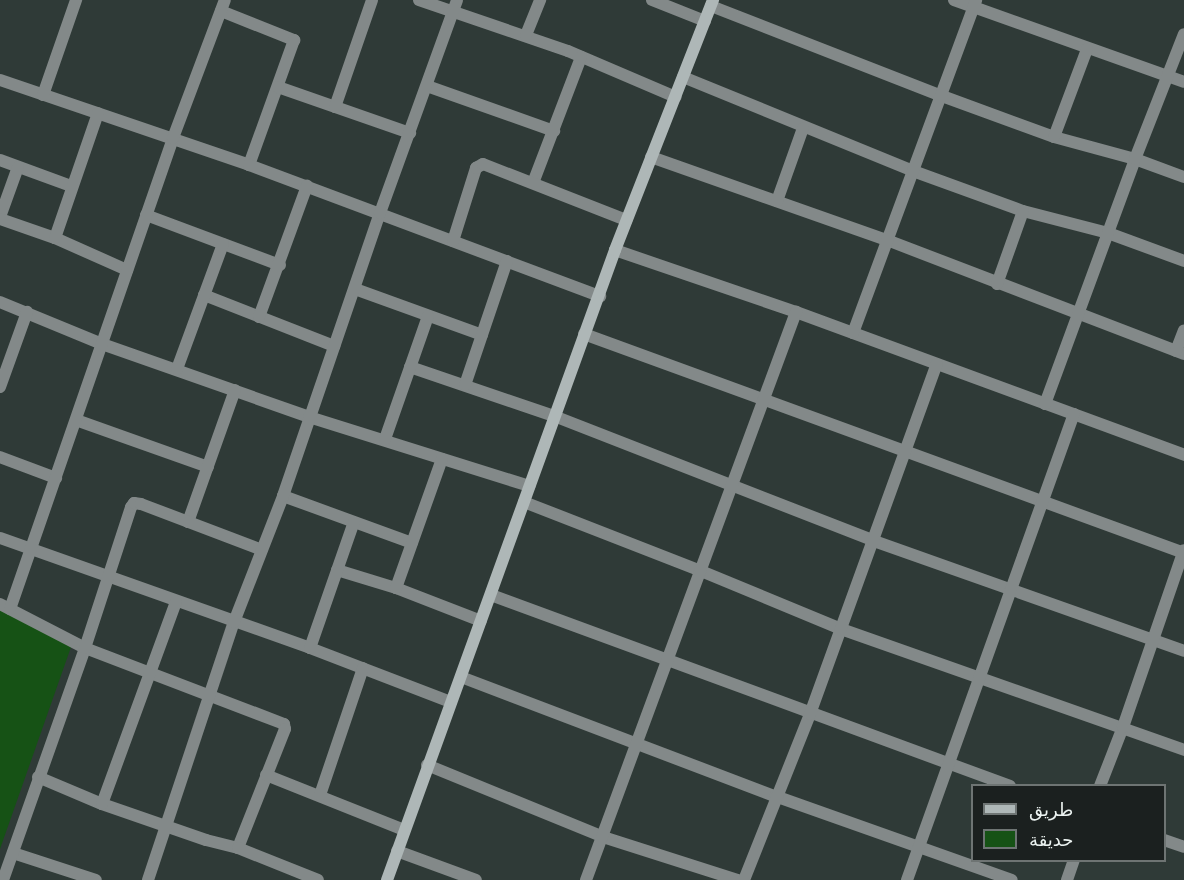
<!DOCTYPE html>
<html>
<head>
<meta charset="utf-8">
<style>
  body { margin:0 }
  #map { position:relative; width:1184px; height:880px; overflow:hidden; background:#2f3a37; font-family:"DejaVu Sans",Cairo,sans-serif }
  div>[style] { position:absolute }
  .green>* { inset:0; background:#165215 }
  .minor>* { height:12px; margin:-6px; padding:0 6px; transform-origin:6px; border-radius:6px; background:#838989 }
  .secondary>* { height:12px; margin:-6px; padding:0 6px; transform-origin:6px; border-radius:6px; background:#aeb7b7 }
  span { translate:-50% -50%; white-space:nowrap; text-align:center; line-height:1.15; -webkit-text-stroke:6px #1b201f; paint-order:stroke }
  .legend { position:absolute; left:971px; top:784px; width:195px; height:78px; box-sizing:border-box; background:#1b201f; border:2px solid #6e7473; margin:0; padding:8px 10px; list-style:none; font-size:18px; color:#ebf2f0 }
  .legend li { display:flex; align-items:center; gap:12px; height:30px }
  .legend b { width:30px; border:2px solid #6e7473 }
</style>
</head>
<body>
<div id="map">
  <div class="green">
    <div style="clip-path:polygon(0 609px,71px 647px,0 849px)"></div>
  </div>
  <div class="minor">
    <div style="left:419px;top:0;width:157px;rotate:18.9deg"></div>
    <div style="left:568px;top:51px;width:117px;rotate:23.1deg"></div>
    <div style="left:652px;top:0;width:57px;rotate:21.6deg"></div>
    <div style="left:954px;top:0;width:244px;rotate:19.6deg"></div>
    <div style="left:711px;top:6px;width:248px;rotate:21.3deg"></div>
    <div style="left:942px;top:96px;width:119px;rotate:20.1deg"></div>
    <div style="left:1054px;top:137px;width:84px;rotate:15.2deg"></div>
    <div style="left:1135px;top:159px;width:52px;rotate:20.2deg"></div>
    <div style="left:221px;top:11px;width:79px;rotate:21.7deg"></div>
    <div style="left:294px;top:40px;width:133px;rotate:109.8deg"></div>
    <div style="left:526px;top:35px;width:38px;rotate:-68deg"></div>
    <div style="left:683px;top:77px;width:248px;rotate:22.2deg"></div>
    <div style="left:913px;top:171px;width:117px;rotate:20deg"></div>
    <div style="left:1023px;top:211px;width:88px;rotate:14.5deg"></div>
    <div style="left:1108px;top:233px;width:81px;rotate:20.2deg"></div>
    <div style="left:0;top:80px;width:263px;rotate:18.8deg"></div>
    <div style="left:249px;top:165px;width:375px;rotate:20.5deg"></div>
    <div style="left:427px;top:86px;width:135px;rotate:19.5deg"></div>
    <div style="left:278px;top:87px;width:140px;rotate:19.2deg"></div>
    <div style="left:43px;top:95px;width:101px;rotate:-70.8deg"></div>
    <div style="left:335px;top:107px;width:113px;rotate:-70.9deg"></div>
    <div style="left:1054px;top:137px;width:94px;rotate:-69.4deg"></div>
    <div style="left:651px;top:157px;width:250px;rotate:19.4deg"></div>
    <div style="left:887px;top:240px;width:318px;rotate:21deg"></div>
    <div style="left:0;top:160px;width:76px;rotate:20.1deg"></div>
    <div style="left:533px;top:183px;width:135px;rotate:-69.1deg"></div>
    <div style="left:777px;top:201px;width:77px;rotate:-70.4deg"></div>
    <div style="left:146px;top:215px;width:143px;rotate:20.5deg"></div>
    <div style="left:0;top:217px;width:53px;rotate:-70.2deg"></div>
    <div style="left:0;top:219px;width:58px;rotate:19.1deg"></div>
    <div style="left:55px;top:238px;width:79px;rotate:24deg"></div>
    <div style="left:55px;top:238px;width:132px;rotate:-71deg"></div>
    <div style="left:453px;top:241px;width:77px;rotate:-72.5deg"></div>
    <div style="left:476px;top:168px;width:8px;rotate:-30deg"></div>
    <div style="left:483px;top:164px;width:154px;rotate:21.4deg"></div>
    <div style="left:615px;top:250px;width:191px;rotate:18.9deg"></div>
    <div style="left:796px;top:312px;width:414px;rotate:20.2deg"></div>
    <div style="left:997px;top:284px;width:77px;rotate:-70.4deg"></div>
    <div style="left:355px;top:289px;width:135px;rotate:19.9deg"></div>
    <div style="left:204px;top:295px;width:140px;rotate:21.4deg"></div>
    <div style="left:0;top:302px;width:110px;rotate:22.4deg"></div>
    <div style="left:102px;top:344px;width:219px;rotate:19.4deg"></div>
    <div style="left:309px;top:417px;width:231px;rotate:17.4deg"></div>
    <div style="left:259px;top:317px;width:140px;rotate:-69.9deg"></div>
    <div style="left:853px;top:333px;width:355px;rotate:-69.7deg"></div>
    <div style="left:584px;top:334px;width:639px;rotate:20.05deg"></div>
    <div style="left:1176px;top:351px;width:22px;rotate:-69deg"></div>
    <div style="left:410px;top:367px;width:152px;rotate:18.8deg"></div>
    <div style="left:554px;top:416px;width:344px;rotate:21.3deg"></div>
    <div style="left:874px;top:541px;width:329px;rotate:19.5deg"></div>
    <div style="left:177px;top:369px;width:133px;rotate:-69.8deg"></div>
    <div style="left:465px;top:385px;width:131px;rotate:-71.3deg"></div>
    <div style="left:0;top:387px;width:80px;rotate:-70.2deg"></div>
    <div style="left:1045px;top:404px;width:261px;rotate:-69.8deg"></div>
    <div style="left:1135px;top:159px;width:134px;rotate:-68.6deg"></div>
    <div style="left:76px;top:420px;width:140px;rotate:19.6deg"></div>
    <div style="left:385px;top:439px;width:130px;rotate:-70.7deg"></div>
    <div style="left:0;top:457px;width:60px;rotate:20.6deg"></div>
    <div style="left:283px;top:496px;width:137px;rotate:20deg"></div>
    <div style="left:524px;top:502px;width:190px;rotate:21.3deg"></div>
    <div style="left:701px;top:571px;width:152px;rotate:22.5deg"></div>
    <div style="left:841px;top:629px;width:364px;rotate:19.4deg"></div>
    <div style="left:188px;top:522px;width:140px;rotate:-70.4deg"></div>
    <div style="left:0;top:538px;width:329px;rotate:19.5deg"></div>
    <div style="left:310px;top:648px;width:151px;rotate:21deg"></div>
    <div style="left:337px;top:570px;width:62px;rotate:17deg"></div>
    <div style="left:396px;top:588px;width:91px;rotate:21.2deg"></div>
    <div style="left:396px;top:588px;width:137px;rotate:-70.4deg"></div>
    <div style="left:491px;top:595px;width:553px;rotate:20.2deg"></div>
    <div style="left:0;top:604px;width:96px;rotate:27.4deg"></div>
    <div style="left:85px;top:648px;width:213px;rotate:20.9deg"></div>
    <div style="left:284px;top:724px;width:5px;rotate:79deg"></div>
    <div style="left:285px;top:729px;width:128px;rotate:111.6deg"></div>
    <div style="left:10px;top:609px;width:498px;rotate:-70.9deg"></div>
    <div style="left:173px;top:138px;width:147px;rotate:-69.4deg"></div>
    <div style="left:310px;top:648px;width:133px;rotate:-70.8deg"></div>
    <div style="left:461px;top:677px;width:336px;rotate:20.8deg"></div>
    <div style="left:775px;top:796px;width:251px;rotate:19.5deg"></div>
    <div style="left:427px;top:765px;width:190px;rotate:22.2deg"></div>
    <div style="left:603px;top:837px;width:142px;rotate:17.7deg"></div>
    <div style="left:266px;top:775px;width:149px;rotate:21.7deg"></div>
    <div style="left:38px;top:777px;width:69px;rotate:22.9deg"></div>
    <div style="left:102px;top:804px;width:110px;rotate:19.1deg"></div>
    <div style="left:206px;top:840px;width:33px;rotate:14deg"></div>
    <div style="left:238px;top:848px;width:86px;rotate:21.8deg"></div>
    <div style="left:1100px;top:786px;width:63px;rotate:-68.7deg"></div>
    <div style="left:1123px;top:727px;width:187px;rotate:-71deg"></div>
    <div style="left:320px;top:795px;width:134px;rotate:-71.3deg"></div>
    <div style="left:102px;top:804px;width:215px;rotate:-69.9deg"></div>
    <div style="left:1164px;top:840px;width:21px;rotate:19deg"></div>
    <div style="left:397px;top:851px;width:84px;rotate:20.2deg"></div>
    <div style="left:13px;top:853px;width:87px;rotate:18deg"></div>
    <div style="left:3px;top:880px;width:246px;rotate:-70.5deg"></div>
    <div style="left:85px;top:648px;width:148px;rotate:-71.9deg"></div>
    <div style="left:131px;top:507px;width:5px;rotate:-53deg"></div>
    <div style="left:134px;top:503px;width:7px;rotate:8deg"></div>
    <div style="left:141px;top:504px;width:129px;rotate:20.8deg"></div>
    <div style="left:148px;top:880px;width:272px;rotate:-71.6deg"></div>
    <div style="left:234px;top:622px;width:135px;rotate:-68.7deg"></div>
    <div style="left:283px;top:496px;width:299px;rotate:-71.1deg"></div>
    <div style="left:380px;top:213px;width:226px;rotate:-70.1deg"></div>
    <div style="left:586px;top:880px;width:606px;rotate:-69.71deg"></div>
    <div style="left:744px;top:880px;width:179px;rotate:-68.3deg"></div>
    <div style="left:810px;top:714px;width:372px;rotate:-70.1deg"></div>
    <div style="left:907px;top:880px;width:495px;rotate:-70.3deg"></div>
    <div style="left:1067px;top:880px;width:21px;rotate:-71deg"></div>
  </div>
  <div class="secondary">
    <div style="left:387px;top:880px;width:670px;rotate:-70.1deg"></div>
    <div style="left:615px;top:250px;width:269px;rotate:-68.6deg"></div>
  </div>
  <ul class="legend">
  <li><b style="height:8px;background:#aeb7b7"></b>طريق</li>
  <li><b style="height:16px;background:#165215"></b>حديقة</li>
  </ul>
</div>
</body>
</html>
